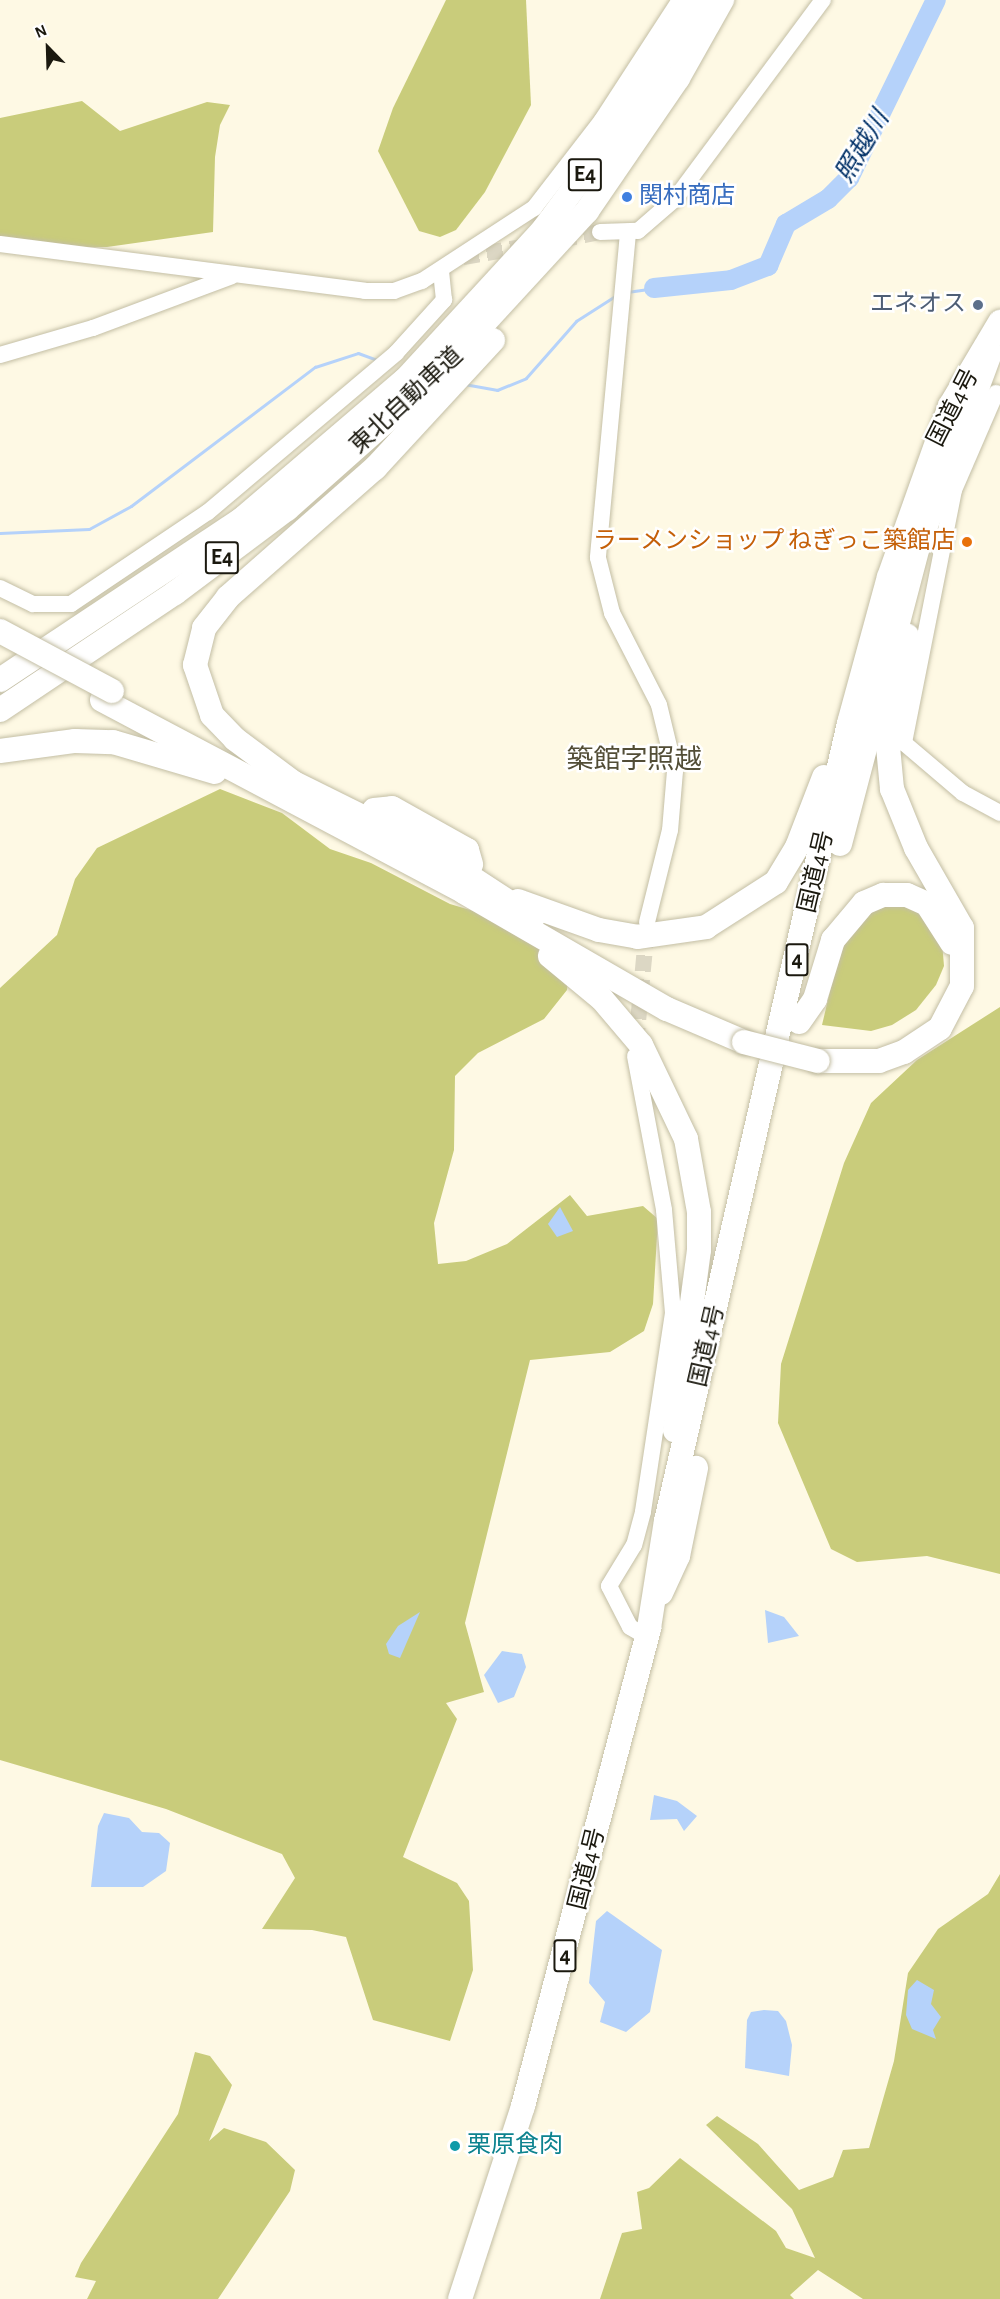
<!DOCTYPE html>
<html>
<head>
<meta charset="utf-8">
<style>
  body { margin:0 }
  #map { position:relative; width:1000px; height:2299px; overflow:hidden; background:#fef9e4; font-family:"Alegreya Sans","Noto Sans JP",sans-serif }
  div>[style] { position:absolute }
  .green>* { inset:0; background:#c9cc7b }
  .water>* { inset:0; background:#b5d2fa }
  .stream>* { height:3px; margin:-1.5px; padding:0 1.5px; transform-origin:1.5px; border-radius:1.5px; background:#b5d2fa }
  .river>* { height:20px; margin:-10px; padding:0 10px; transform-origin:10px; border-radius:10px; background:#b5d2fa }
  .minor-tunnel>* { height:16px; margin-top:-8px; transform-origin:0; background:repeating-linear-gradient(90deg,#dcd7c4 0 16px,transparent 0 24px) }
  .roads { filter:drop-shadow(0 0 2px #c3bea4) drop-shadow(0 0 2px #c3bea4) }
  .minor>* { height:16px; margin:-8px; padding:0 8px; transform-origin:8px; border-radius:8px; background:#fff }
  .highway>* { height:24px; margin:-12px; padding:0 12px; transform-origin:12px; border-radius:12px; background:#fff }
  .bridges { filter:drop-shadow(0 0 2px #c3bea4) drop-shadow(0 0 2px #c3bea4) }
  .highway-bridge>* { height:24px; margin:-12px; padding:0 12px; transform-origin:12px; border-radius:12px; background:#fff }
  .dots>* { width:16px; height:16px; translate:-50% -50%; box-sizing:border-box; border:3px solid #fff; border-radius:50% }
  span { translate:-50% -50%; white-space:nowrap; text-align:center; line-height:1.15; -webkit-text-stroke:5px #fff; paint-order:stroke }
  .shield-label span { padding:2px 4px; background:#fff; border:2px solid; border-radius:4px; -webkit-text-stroke-width:0 }
  .shield-label { font-size:22px; color:#1b190f; font-weight:700 }
  .shop-label { font-size:24px; color:#366cbe }
  .left { translate:0 -50%; text-align:left }
  .service-label { font-size:24px; color:#4e5e75 }
  .right { translate:-100% -50%; text-align:right }
  .street-label { font-size:24px; color:#1b190f }
  .food-label { font-size:24px; color:#c56008 }
  .culture-label { font-size:24px; color:#0d838f }
  .water-label { font-size:26px; color:#003067; font-style:italic }
  .quarter-label { font-size:27px; color:#524d36 }
  .north { position:absolute; left:18px; top:18px; width:60px; height:60px; -webkit-text-stroke:4px #fff; paint-order:stroke; rotate:337deg; font-size:16px; font-weight:700; line-height:24px; text-align:center; color:#1b190f }
  .north::after { content:''; display:block; margin:auto; width:21px; height:27px; background:#1b190f; clip-path:polygon(50% 0,100% 100%,50% 72%,0 100%) }
</style>
</head>
<body>
<div id="map">
  <div class="green">
    <div style="clip-path:polygon(446px 0,526px 0,531px 105px,485px 192px,456px 230px,440px 237px,419px 231px,378px 151px,393px 108px)"></div>
    <div style="clip-path:polygon(82px 101px,120px 131px,207px 102px,230px 105px,220px 125px,215px 157px,213px 232px,107px 247px,0 248px,0 118px)"></div>
    <div style="clip-path:polygon(220px 789px,282px 813px,330px 849px,371px 863px,450px 904px,535px 929px,569px 963px,567px 990px,544px 1019px,478px 1053px,455px 1076px,454px 1150px,434px 1223px,438px 1264px,466px 1261px,507px 1244px,570px 1195px,587px 1216px,643px 1206px,658px 1219px,653px 1304px,644px 1331px,610px 1352px,530px 1360px,465px 1623px,484px 1692px,446px 1703px,457px 1719px,403px 1857px,457px 1883px,469px 1901px,473px 1970px,450px 2041px,373px 2020px,346px 1937px,312px 1930px,262px 1929px,295px 1878px,282px 1854px,166px 1809px,0 1760px,0 988px,57px 935px,75px 879px,97px 848px)"></div>
    <div style="clip-path:polygon(884px 903px,921px 909px,942px 942px,944px 966px,936px 985px,916px 1010px,892px 1025px,871px 1031px,822px 1025px,844px 932px)"></div>
    <div style="clip-path:polygon(1000px 1007px,1000px 1574px,927px 1556px,857px 1562px,831px 1549px,778px 1423px,781px 1364px,844px 1163px,871px 1103px,917px 1060px)"></div>
    <div style="clip-path:polygon(1000px 1874px,1000px 2299px,863px 2299px,818px 2270px,790px 2295px,794px 2299px,600px 2299px,622px 2233px,642px 2229px,637px 2192px,649px 2188px,680px 2158px,776px 2231px,786px 2248px,815px 2258px,792px 2209px,706px 2125px,717px 2116px,758px 2144px,799px 2190px,833px 2177px,843px 2150px,869px 2148px,894px 2061px,908px 1973px,938px 1929px,988px 1894px)"></div>
    <div style="clip-path:polygon(195px 2052px,210px 2056px,232px 2085px,209px 2141px,224px 2128px,266px 2142px,295px 2170px,290px 2191px,218px 2299px,87px 2299px,96px 2281px,75px 2277px,81px 2263px,178px 2114px)"></div>
  </div>
  <div class="water">
    <div style="clip-path:polygon(560px 1207px,573px 1231px,557px 1237px,548px 1224px)"></div>
    <div style="clip-path:polygon(765px 1610px,784px 1617px,799px 1636px,768px 1643px)"></div>
    <div style="clip-path:polygon(420px 1612px,400px 1658px,389px 1654px,386px 1644px,398px 1626px)"></div>
    <div style="clip-path:polygon(502px 1651px,522px 1654px,526px 1667px,514px 1697px,498px 1703px,484px 1675px)"></div>
    <div style="clip-path:polygon(654px 1795px,677px 1801px,697px 1816px,684px 1831px,677px 1819px,650px 1820px)"></div>
    <div style="clip-path:polygon(104px 1813px,129px 1818px,142px 1832px,159px 1833px,170px 1843px,166px 1871px,143px 1887px,91px 1887px,98px 1826px)"></div>
    <div style="clip-path:polygon(607px 1911px,662px 1950px,650px 2012px,626px 2032px,600px 2022px,605px 2002px,589px 1983px,596px 1921px)"></div>
    <div style="clip-path:polygon(917px 1980px,934px 1990px,931px 2004px,941px 2017px,933px 2030px,936px 2039px,912px 2029px,906px 2015px,908px 1990px)"></div>
    <div style="clip-path:polygon(764px 2010px,778px 2011px,786px 2021px,792px 2045px,789px 2076px,745px 2068px,747px 2020px,751px 2012px)"></div>
  </div>
  <div class="stream">
    <div style="left:627px;top:292px;width:27px;rotate:-8deg"></div>
    <div style="left:464px;top:384px;width:34px;rotate:10deg"></div>
    <div style="left:497px;top:390px;width:31px;rotate:-22deg"></div>
    <div style="left:526px;top:378px;width:76px;rotate:-48.7deg"></div>
    <div style="left:576px;top:321px;width:46px;rotate:-32.7deg"></div>
    <div style="left:0;top:533px;width:89px;rotate:-2.6deg"></div>
    <div style="left:89px;top:529px;width:48px;rotate:-28.7deg"></div>
    <div style="left:131px;top:506px;width:231px;rotate:-37.1deg"></div>
    <div style="left:315px;top:367px;width:45px;rotate:-18deg"></div>
    <div style="left:358px;top:353px;width:20px;rotate:20deg"></div>
  </div>
  <div class="river">
    <div style="left:654px;top:288px;width:77px;rotate:-5.9deg"></div>
    <div style="left:731px;top:280px;width:40px;rotate:-21deg"></div>
    <div style="left:768px;top:266px;width:46px;rotate:-66.8deg"></div>
    <div style="left:786px;top:224px;width:49px;rotate:-30.8deg"></div>
    <div style="left:828px;top:199px;width:30px;rotate:-45deg"></div>
    <div style="left:849px;top:178px;width:198px;rotate:-64deg"></div>
  </div>
  <div class="minor-tunnel">
    <div style="left:560px;top:240px;width:41px;rotate:-11.3deg"></div>
    <div style="left:463px;top:257px;width:67px;rotate:-9.5deg"></div>
    <div style="left:636px;top:1043px;width:118px;rotate:-84.6deg"></div>
  </div>
  <div class="roads">
    <div class="minor">
      <div style="left:600px;top:232px;width:38px;rotate:-2deg"></div>
      <div style="left:638px;top:231px;width:49px;rotate:-40.9deg"></div>
      <div style="left:675px;top:199px;width:248px;rotate:-53.4deg"></div>
      <div style="left:628px;top:233px;width:326px;rotate:95.3deg"></div>
      <div style="left:598px;top:558px;width:57px;rotate:75.7deg"></div>
      <div style="left:612px;top:613px;width:103px;rotate:62.9deg"></div>
      <div style="left:659px;top:705px;width:68px;rotate:76.4deg"></div>
      <div style="left:675px;top:771px;width:59px;rotate:94.8deg"></div>
      <div style="left:670px;top:830px;width:95px;rotate:104deg"></div>
      <div style="left:0;top:244px;width:368px;rotate:7.3deg"></div>
      <div style="left:365px;top:291px;width:29px"></div>
      <div style="left:394px;top:291px;width:30px;rotate:-20deg"></div>
      <div style="left:422px;top:281px;width:134px;rotate:-33.1deg"></div>
      <div style="left:534px;top:208px;width:111px;rotate:-52.3deg"></div>
      <div style="left:602px;top:120px;width:143px;rotate:-57deg"></div>
      <div style="left:0;top:355px;width:97px;rotate:-16.2deg"></div>
      <div style="left:93px;top:328px;width:148px;rotate:-20.5deg"></div>
      <div style="left:996px;top:393px;width:106px;rotate:113.4deg"></div>
      <div style="left:954px;top:490px;width:258px;rotate:101.2deg"></div>
      <div style="left:904px;top:743px;width:77px;rotate:40.3deg"></div>
      <div style="left:963px;top:793px;width:42px;rotate:28.4deg"></div>
      <div style="left:0;top:588px;width:37px;rotate:26deg"></div>
      <div style="left:33px;top:604px;width:38px"></div>
      <div style="left:71px;top:604px;width:165px;rotate:-33.9deg"></div>
      <div style="left:208px;top:512px;width:246px;rotate:-40.2deg"></div>
      <div style="left:396px;top:353px;width:72px;rotate:-47.8deg"></div>
      <div style="left:444px;top:300px;width:30px;rotate:-96deg"></div>
      <div style="left:635px;top:1056px;width:157px;rotate:79.3deg"></div>
      <div style="left:664px;top:1210px;width:103px;rotate:85deg"></div>
      <div style="left:673px;top:1313px;width:201px;rotate:98.6deg"></div>
      <div style="left:643px;top:1512px;width:34px;rotate:105deg"></div>
      <div style="left:634px;top:1545px;width:48px;rotate:121.4deg"></div>
      <div style="left:609px;top:1586px;width:46px;rotate:62.9deg"></div>
      <div style="left:630px;top:1627px;width:20px;rotate:30deg"></div>
    </div>
    <div class="highway">
      <div style="left:0;top:680px;width:291px;rotate:-33.6deg"></div>
      <div style="left:242px;top:519px;width:214px;rotate:-40.5deg"></div>
      <div style="left:405px;top:380px;width:204px;rotate:-47.4deg"></div>
      <div style="left:543px;top:230px;width:143px;rotate:-53.5deg"></div>
      <div style="left:628px;top:115px;width:135px;rotate:-58.7deg"></div>
      <div style="left:102px;top:700px;width:410px;rotate:27.9deg"></div>
      <div style="left:464px;top:892px;width:234px;rotate:30deg"></div>
      <div style="left:667px;top:1009px;width:84px;rotate:23.2deg"></div>
      <div style="left:0;top:710px;width:211px;rotate:-33.8deg"></div>
      <div style="left:175px;top:593px;width:140px;rotate:-36.9deg"></div>
      <div style="left:287px;top:509px;width:188px;rotate:-41.6deg"></div>
      <div style="left:428px;top:384px;width:235px;rotate:-47.4deg"></div>
      <div style="left:587px;top:211px;width:161px;rotate:-55.6deg"></div>
      <div style="left:678px;top:78px;width:90px;rotate:-60.6deg"></div>
      <div style="left:0;top:751px;width:76px;rotate:-7.6deg"></div>
      <div style="left:75px;top:741px;width:38px;rotate:2deg"></div>
      <div style="left:113px;top:742px;width:106px;rotate:16.4deg"></div>
      <div style="left:284px;top:778px;width:162px;rotate:26.4deg"></div>
      <div style="left:429px;top:850px;width:124px;rotate:33.2deg"></div>
      <div style="left:298px;top:786px;width:79px;rotate:-143.3deg"></div>
      <div style="left:235px;top:739px;width:33px;rotate:-134deg"></div>
      <div style="left:212px;top:715px;width:53px;rotate:-108.8deg"></div>
      <div style="left:195px;top:665px;width:38px;rotate:-76deg"></div>
      <div style="left:204px;top:628px;width:39px;rotate:-52deg"></div>
      <div style="left:228px;top:597px;width:196px;rotate:-41.3deg"></div>
      <div style="left:375px;top:468px;width:174px;rotate:-47.3deg"></div>
      <div style="left:374px;top:810px;width:18px;rotate:-6deg"></div>
      <div style="left:392px;top:808px;width:86px;rotate:29.2deg"></div>
      <div style="left:467px;top:850px;width:15px;rotate:74deg"></div>
      <div style="left:840px;top:844px;width:307px;rotate:-75.3deg"></div>
      <div style="left:918px;top:547px;width:207px;rotate:-69.6deg"></div>
      <div style="left:518px;top:901px;width:86px;rotate:19.7deg"></div>
      <div style="left:599px;top:930px;width:39px;rotate:10deg"></div>
      <div style="left:637px;top:937px;width:70px;rotate:-8.2deg"></div>
      <div style="left:706px;top:927px;width:83px;rotate:-32.7deg"></div>
      <div style="left:776px;top:882px;width:41px;rotate:-59deg"></div>
      <div style="left:797px;top:847px;width:75px;rotate:-68.9deg"></div>
      <div style="left:550px;top:956px;width:67px;rotate:39.6deg"></div>
      <div style="left:602px;top:999px;width:60px;rotate:49.7deg"></div>
      <div style="left:641px;top:1045px;width:104px;rotate:64.4deg"></div>
      <div style="left:686px;top:1139px;width:74px;rotate:79.9deg"></div>
      <div style="left:699px;top:1212px;width:38px;rotate:90deg"></div>
      <div style="left:699px;top:1250px;width:182px;rotate:97.6deg"></div>
      <div style="left:799px;top:1022px;width:28px;rotate:-55deg"></div>
      <div style="left:815px;top:999px;width:62px;rotate:-73deg"></div>
      <div style="left:833px;top:940px;width:48px;rotate:-50deg"></div>
      <div style="left:864px;top:903px;width:21px;rotate:-23deg"></div>
      <div style="left:883px;top:895px;width:24px"></div>
      <div style="left:907px;top:895px;width:22px;rotate:24deg"></div>
      <div style="left:927px;top:904px;width:46px;rotate:57.3deg"></div>
      <div style="left:818px;top:1061px;width:61px"></div>
      <div style="left:879px;top:1061px;width:27px;rotate:-20deg"></div>
      <div style="left:904px;top:1052px;width:43px;rotate:-33.7deg"></div>
      <div style="left:940px;top:1028px;width:47px;rotate:-62.4deg"></div>
      <div style="left:962px;top:986px;width:58px;rotate:-90deg"></div>
      <div style="left:962px;top:928px;width:92px;rotate:-119.9deg"></div>
      <div style="left:916px;top:848px;width:64px;rotate:-112.1deg"></div>
      <div style="left:892px;top:789px;width:42px;rotate:-95.4deg"></div>
      <div style="left:888px;top:747px;width:113px;rotate:-80.3deg"></div>
      <div style="left:661px;top:1593px;width:41px;rotate:-65.3deg"></div>
      <div style="left:678px;top:1556px;width:90px;rotate:-78.4deg"></div>
      <div style="left:460px;top:2299px;width:203px;rotate:-71.9deg"></div>
      <div style="left:523px;top:2106px;width:494px;rotate:-75.2deg"></div>
      <div style="left:649px;top:1628px;width:108px;rotate:-81deg"></div>
      <div style="left:666px;top:1521px;width:819px;rotate:-77.08deg"></div>
      <div style="left:849px;top:723px;width:151px;rotate:-74.7deg"></div>
      <div style="left:889px;top:577px;width:182px;rotate:-70.4deg"></div>
      <div style="left:950px;top:406px;width:98px;rotate:-59.2deg"></div>
    </div>
  </div>
  <div class="bridges">
    <div class="highway-bridge">
      <div style="left:0;top:631px;width:127px;rotate:28.2deg"></div>
      <div style="left:744px;top:1042px;width:76px;rotate:14.4deg"></div>
    </div>
  </div>
  <div class="dots">
    <div style="left:627px;top:197px;background:#3f7fe0"></div>
    <div style="left:978px;top:305px;background:#5c6f8a"></div>
    <div style="left:967px;top:542px;background:#e8710a"></div>
    <div style="left:455px;top:2146px;background:#0f9aa8"></div>
  </div>
  <div class="shield-label">
    <span style="left:585px;top:175px">E4</span>
    <span style="left:222px;top:558px">E4</span>
    <span style="left:797px;top:960px">4</span>
    <span style="left:565px;top:1956px">4</span>
  </div>
  <div class="shop-label">
    <span class="left" style="left:639px;top:197px">関村商店</span>
  </div>
  <div class="service-label">
    <span class="right" style="left:966px;top:305px">エネオス</span>
  </div>
  <div class="street-label">
    <span style="left:407px;top:401px;rotate:-43deg">東北自動車道</span>
    <span style="left:954px;top:408px;rotate:-63deg">国道4号</span>
    <span style="left:817px;top:872px;rotate:-77deg">国道4号</span>
    <span style="left:708px;top:1346px;rotate:-77deg">国道4号</span>
    <span style="left:588px;top:1869px;rotate:-76deg">国道4号</span>
  </div>
  <div class="food-label">
    <span class="right" style="left:955px;top:542px">ラーメンショップ ねぎっこ築館店</span>
  </div>
  <div class="culture-label">
    <span class="left" style="left:467px;top:2146px">栗原食肉</span>
  </div>
  <div class="water-label">
    <span style="left:863px;top:147px;rotate:-59deg">照越川</span>
  </div>
  <div class="quarter-label">
    <span style="left:634px;top:760px">築館字照越</span>
  </div>
  <div class="north">N</div>
</div>
</body>
</html>
